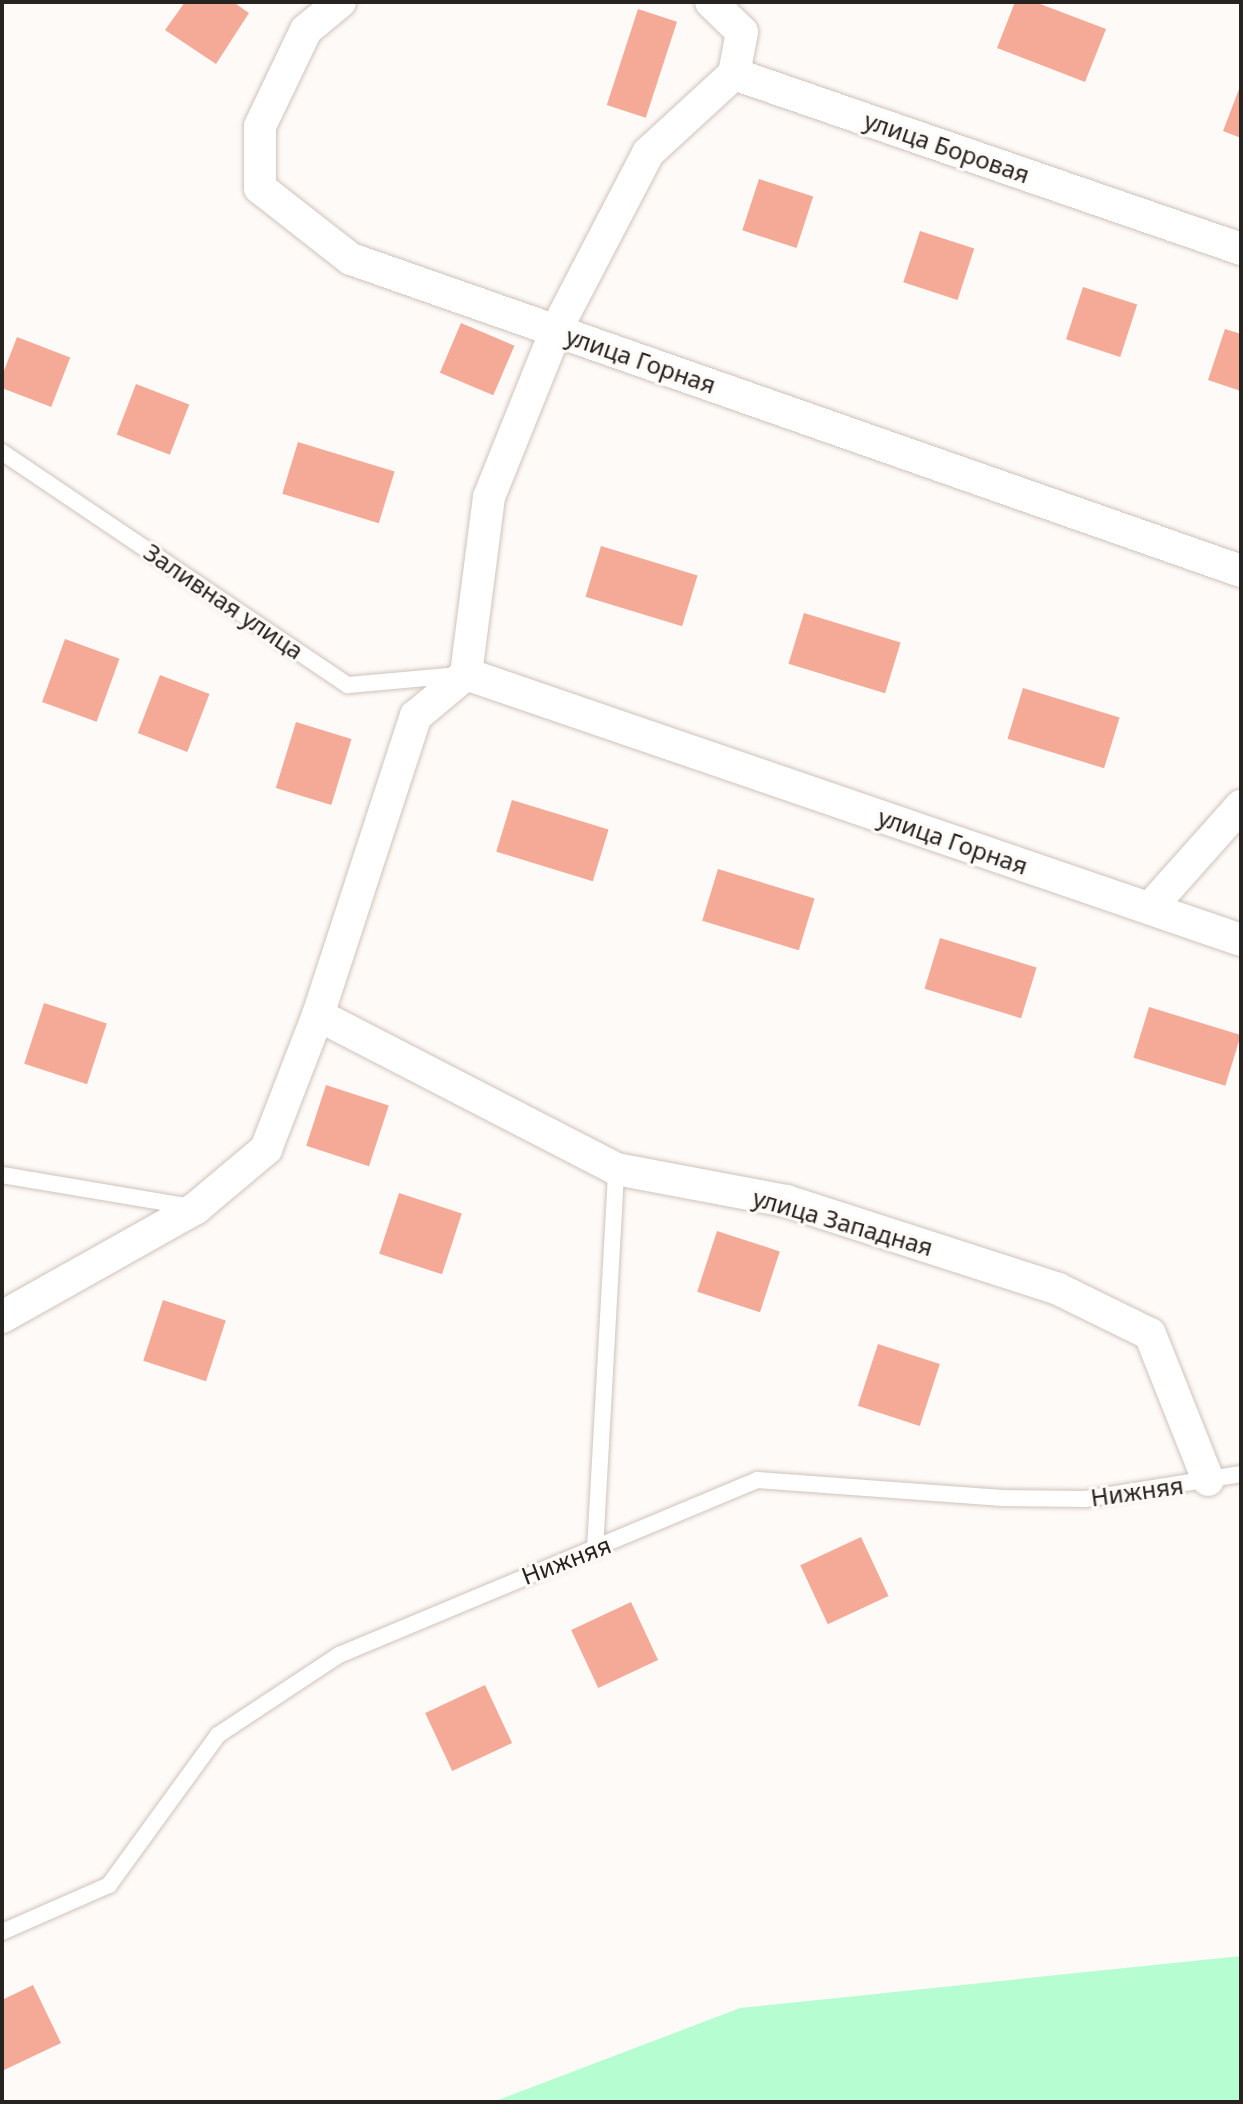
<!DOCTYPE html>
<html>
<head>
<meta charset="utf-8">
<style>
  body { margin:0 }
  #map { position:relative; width:1243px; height:2104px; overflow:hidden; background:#fefaf7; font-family:"Noto Sans",sans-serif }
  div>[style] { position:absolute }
  .green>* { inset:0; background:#b7fdd2 }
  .building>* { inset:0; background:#f4aa97; transform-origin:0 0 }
  .roads { filter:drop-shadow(0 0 2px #cec3bc) drop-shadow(0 0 2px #cec3bc) }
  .service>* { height:16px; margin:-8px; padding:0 8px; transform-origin:8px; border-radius:8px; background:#fff }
  .minor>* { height:32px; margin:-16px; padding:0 16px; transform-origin:16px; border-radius:16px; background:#fff }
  span { translate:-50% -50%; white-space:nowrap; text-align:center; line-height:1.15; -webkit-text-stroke:6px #fefaf7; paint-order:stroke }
  .street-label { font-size:24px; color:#272320 }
  .frame { position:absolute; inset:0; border:4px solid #272320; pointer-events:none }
</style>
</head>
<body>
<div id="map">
  <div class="green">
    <div style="clip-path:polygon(1241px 1956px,1241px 2102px,493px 2102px,740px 2008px)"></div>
  </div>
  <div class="building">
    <div style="clip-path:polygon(185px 2px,233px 2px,249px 13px,216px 64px,165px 30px)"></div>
    <div style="clip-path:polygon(1015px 2px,1035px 2px,1106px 29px,1085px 82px,997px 48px)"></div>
    <div style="left:638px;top:9px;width:41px;height:101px;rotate:18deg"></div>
    <div style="clip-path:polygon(1241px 84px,1241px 138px,1223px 131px)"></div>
    <div style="left:759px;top:179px;width:57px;height:54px;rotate:18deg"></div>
    <div style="left:920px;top:231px;width:57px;height:54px;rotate:18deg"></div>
    <div style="left:1083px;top:287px;width:57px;height:55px;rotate:18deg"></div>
    <div style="left:461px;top:323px;width:58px;height:54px;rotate:23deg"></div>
    <div style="clip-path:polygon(1225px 329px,1241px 334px,1241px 391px,1208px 380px)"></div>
    <div style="left:17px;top:337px;width:57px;height:53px;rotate:21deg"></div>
    <div style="left:136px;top:384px;width:57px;height:54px;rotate:21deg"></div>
    <div style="left:298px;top:442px;width:101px;height:54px;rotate:17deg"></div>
    <div style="left:601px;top:546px;width:101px;height:53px;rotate:17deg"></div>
    <div style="left:804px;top:613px;width:101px;height:53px;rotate:17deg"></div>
    <div style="left:65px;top:639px;width:58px;height:67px;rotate:20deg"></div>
    <div style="left:160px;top:675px;width:53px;height:62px;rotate:21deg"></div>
    <div style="left:1023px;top:688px;width:101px;height:53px;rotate:17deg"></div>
    <div style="left:296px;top:722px;width:58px;height:69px;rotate:17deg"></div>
    <div style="left:512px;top:800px;width:101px;height:54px;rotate:17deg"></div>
    <div style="left:718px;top:869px;width:101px;height:54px;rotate:17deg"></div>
    <div style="left:940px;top:938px;width:101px;height:53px;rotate:17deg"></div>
    <div style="left:44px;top:1003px;width:66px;height:64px;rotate:18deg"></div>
    <div style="left:1149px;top:1007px;width:96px;height:53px;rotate:17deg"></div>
    <div style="left:326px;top:1085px;width:66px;height:64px;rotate:18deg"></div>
    <div style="left:399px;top:1193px;width:66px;height:64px;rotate:18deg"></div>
    <div style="left:717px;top:1231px;width:66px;height:64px;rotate:18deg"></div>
    <div style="left:163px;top:1300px;width:66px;height:64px;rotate:18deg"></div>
    <div style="left:878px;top:1344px;width:65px;height:65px;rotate:18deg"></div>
    <div style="left:861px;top:1537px;width:65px;height:67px;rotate:65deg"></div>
    <div style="left:631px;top:1602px;width:64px;height:66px;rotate:65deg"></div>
    <div style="left:485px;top:1685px;width:64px;height:66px;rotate:65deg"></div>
    <div style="clip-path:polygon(33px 1985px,61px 2043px,2px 2071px,2px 2000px)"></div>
  </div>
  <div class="roads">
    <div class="service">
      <div style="left:2px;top:452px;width:417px;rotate:34deg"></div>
      <div style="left:348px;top:685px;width:112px;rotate:-5.1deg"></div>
      <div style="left:2px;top:1175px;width:193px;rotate:9.6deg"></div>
      <div style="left:595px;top:1550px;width:382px;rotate:-86.8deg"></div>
      <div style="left:2px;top:1932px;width:117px;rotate:-23.7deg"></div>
      <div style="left:109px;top:1885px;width:185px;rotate:-54deg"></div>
      <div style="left:218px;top:1735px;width:145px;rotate:-33.5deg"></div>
      <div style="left:339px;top:1655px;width:453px;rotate:-22.7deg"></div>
      <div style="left:757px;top:1480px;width:246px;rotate:4.2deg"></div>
      <div style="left:1002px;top:1498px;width:83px;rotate:0.7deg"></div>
      <div style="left:1085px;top:1499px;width:158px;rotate:-9.1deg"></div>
    </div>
    <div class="minor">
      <div style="left:340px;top:2px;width:44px;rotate:140.5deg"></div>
      <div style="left:306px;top:30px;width:106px;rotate:115.6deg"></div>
      <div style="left:260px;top:126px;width:62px;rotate:90deg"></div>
      <div style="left:260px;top:188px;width:115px;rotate:38deg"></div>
      <div style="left:351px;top:259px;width:943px;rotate:19.32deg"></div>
      <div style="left:711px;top:2px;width:43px;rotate:44.1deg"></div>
      <div style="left:742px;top:32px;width:43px;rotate:100.8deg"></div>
      <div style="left:734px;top:74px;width:536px;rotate:19.04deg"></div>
      <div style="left:466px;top:674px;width:819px;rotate:18.94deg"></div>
      <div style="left:466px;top:674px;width:178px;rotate:-82.6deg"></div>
      <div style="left:489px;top:497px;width:180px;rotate:-68.1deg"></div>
      <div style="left:556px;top:330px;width:199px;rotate:-62.5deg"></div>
      <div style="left:648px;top:153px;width:117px;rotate:-42.6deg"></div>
      <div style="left:1150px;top:908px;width:137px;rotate:-48.3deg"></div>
      <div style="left:318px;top:1015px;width:335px;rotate:27.3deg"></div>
      <div style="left:616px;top:1169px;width:173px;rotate:10.7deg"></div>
      <div style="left:786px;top:1201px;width:286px;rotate:17.9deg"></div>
      <div style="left:1058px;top:1289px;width:102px;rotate:26.1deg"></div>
      <div style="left:1150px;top:1334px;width:157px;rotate:68.3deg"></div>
      <div style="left:2px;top:1317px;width:223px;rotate:-29.3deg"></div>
      <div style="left:196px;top:1208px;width:92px;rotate:-40.1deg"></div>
      <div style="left:266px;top:1149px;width:144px;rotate:-68.8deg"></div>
      <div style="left:318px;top:1015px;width:315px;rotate:-71.9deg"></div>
      <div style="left:416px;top:716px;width:65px;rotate:-40deg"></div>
    </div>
  </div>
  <div class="street-label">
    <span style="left:947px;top:147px;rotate:19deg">улица Боровая</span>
    <span style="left:641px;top:360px;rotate:19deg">улица Горная</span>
    <span style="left:224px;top:601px;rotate:34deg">Заливная улица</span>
    <span style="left:953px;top:841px;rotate:19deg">улица Горная</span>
    <span style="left:843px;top:1222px;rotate:16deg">улица Западная</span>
    <span style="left:1137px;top:1491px;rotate:-8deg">Нижняя</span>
    <span style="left:566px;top:1560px;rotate:-21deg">Нижняя</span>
  </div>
  <div class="frame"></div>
</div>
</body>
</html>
